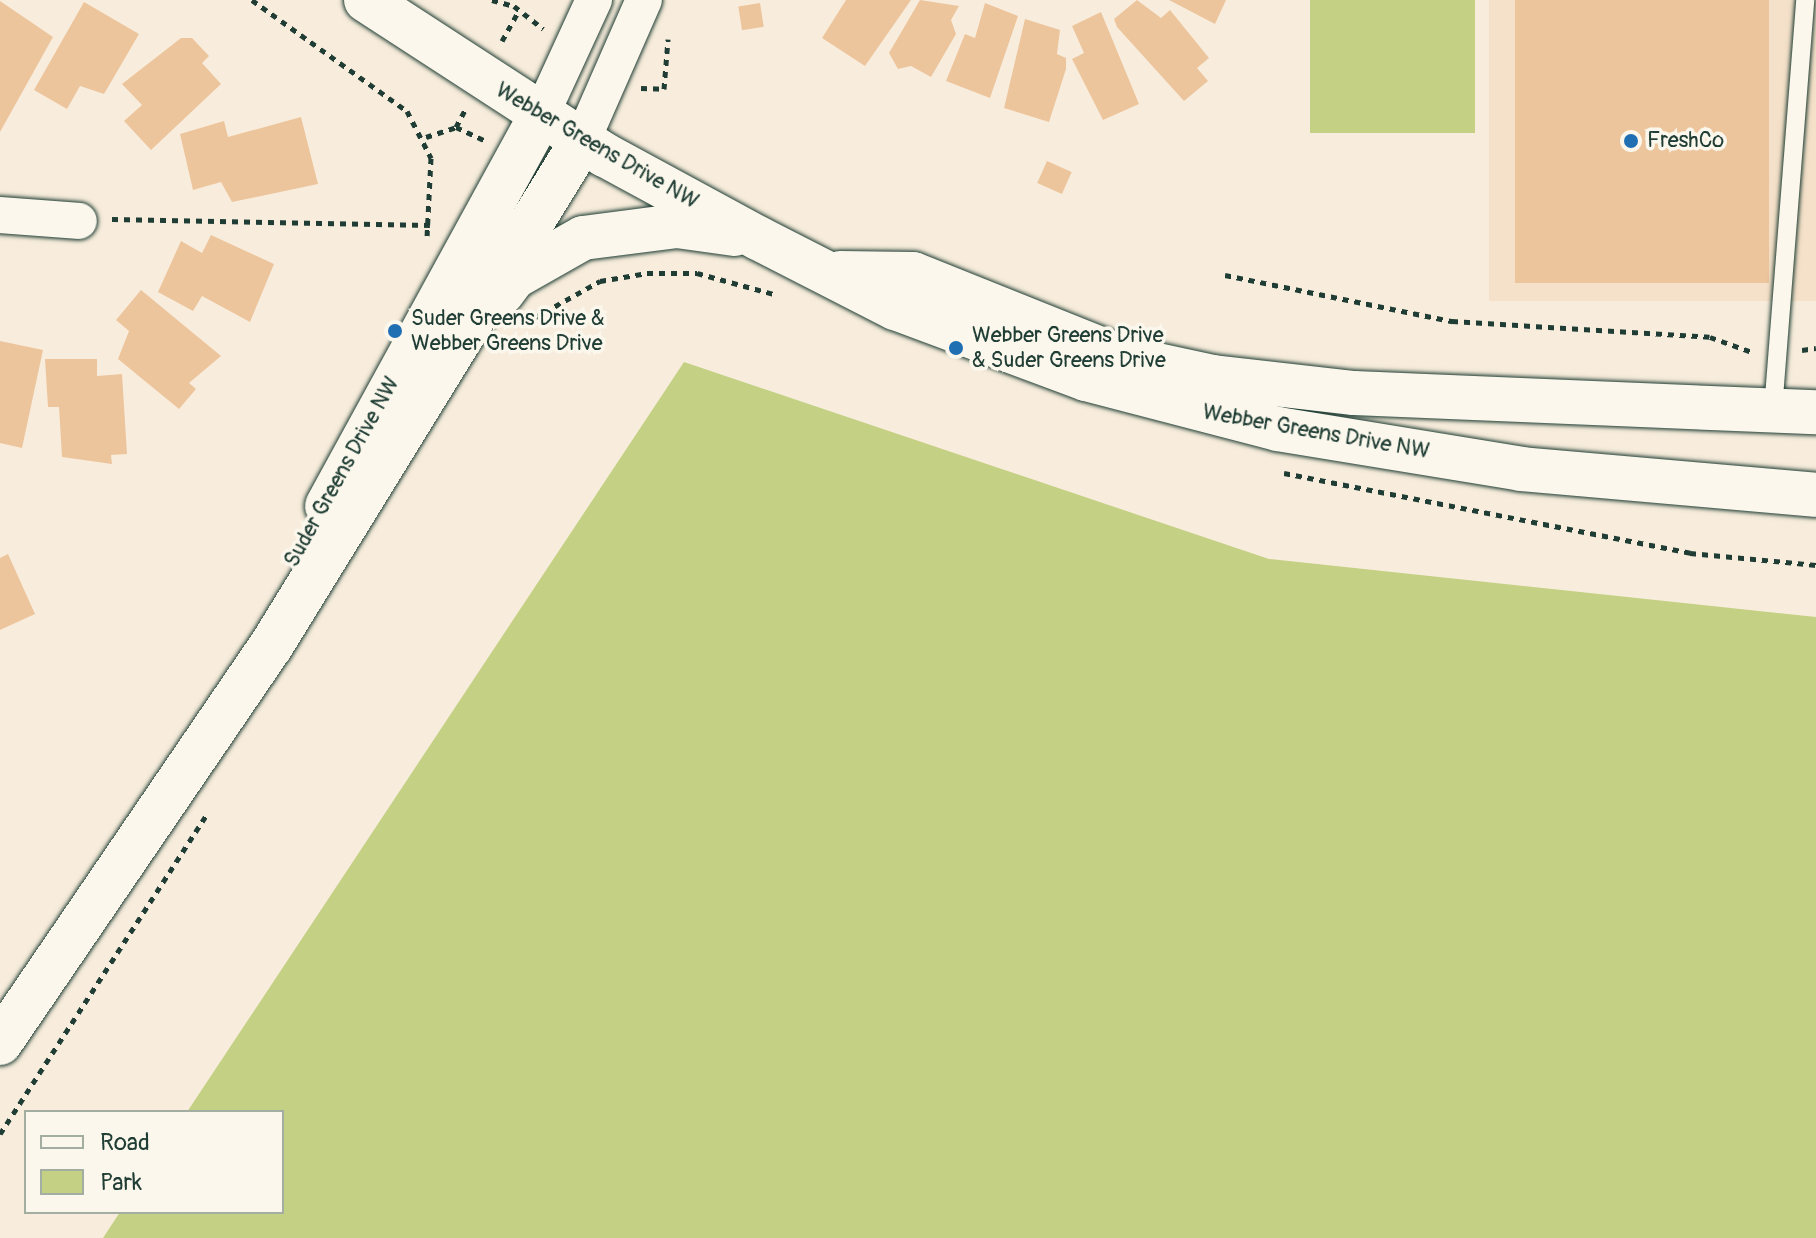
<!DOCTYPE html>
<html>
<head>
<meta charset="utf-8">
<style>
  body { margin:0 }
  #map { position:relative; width:1816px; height:1238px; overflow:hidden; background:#f8eddc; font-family:Pangolin,sans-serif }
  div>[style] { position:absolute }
  .built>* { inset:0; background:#f5e1c9; transform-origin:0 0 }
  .green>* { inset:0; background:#c4d084; transform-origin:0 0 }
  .building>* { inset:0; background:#edc59d; transform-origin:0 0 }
  .path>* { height:5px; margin-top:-2.5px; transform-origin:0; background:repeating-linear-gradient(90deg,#1f3d34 0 6px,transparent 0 12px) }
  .roads { filter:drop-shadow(0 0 2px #1f3d34) drop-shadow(0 0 2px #1f3d34) }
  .lane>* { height:18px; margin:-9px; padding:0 9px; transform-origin:9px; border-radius:9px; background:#fbf7ec }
  .street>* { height:36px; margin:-18px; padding:0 18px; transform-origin:18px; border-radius:18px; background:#fbf7ec }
  .secondary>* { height:44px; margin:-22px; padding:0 22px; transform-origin:22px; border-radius:22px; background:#fbf7ec }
  .dots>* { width:22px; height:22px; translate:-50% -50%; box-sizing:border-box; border:4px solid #fbf7ec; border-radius:50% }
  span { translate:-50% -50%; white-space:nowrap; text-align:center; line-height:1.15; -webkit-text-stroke:7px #fbf7ec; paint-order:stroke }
  .poi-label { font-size:22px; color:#1f3d34 }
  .left { translate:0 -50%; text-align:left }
  .street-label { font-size:22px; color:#1f3d34 }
  .legend { position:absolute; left:24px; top:1110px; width:260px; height:104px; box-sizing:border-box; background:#fbf7ec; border:2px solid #a3ada2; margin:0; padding:10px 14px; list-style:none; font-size:24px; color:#1f3d34 }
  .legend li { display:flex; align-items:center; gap:16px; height:40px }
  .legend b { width:40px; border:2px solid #a3ada2 }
</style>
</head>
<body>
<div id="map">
  <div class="built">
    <div style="left:1489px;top:0;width:327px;height:301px"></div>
  </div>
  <div class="green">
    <div style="left:1310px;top:0;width:165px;height:133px"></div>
    <div style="clip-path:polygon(684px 362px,1269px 559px,1816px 617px,1816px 1238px,103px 1238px,120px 1212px,282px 1212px,282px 1112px,187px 1112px)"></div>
  </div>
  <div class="building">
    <div style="clip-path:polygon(846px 0,911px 0,865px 66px,822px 38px)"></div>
    <div style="clip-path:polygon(920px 0,959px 6px,951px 20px,956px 34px,931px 77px,911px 66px,898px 69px,889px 53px)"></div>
    <div style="clip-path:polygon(1137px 0,1161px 18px,1170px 10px,1209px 58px,1197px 68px,1208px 81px,1184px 101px,1117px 27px,1114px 19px)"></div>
    <div style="clip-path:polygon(1169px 0,1226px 0,1215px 24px)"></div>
    <div style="left:1515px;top:0;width:254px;height:283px"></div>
    <div style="clip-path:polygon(0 1px,53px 37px,0 132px)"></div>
    <div style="clip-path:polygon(84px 2px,139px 34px,104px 94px,80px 86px,67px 109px,34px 90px)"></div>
    <div style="left:760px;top:3px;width:24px;height:22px;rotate:81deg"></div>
    <div style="clip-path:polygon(985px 3px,1018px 16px,990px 98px,946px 81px,965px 34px,975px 38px)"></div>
    <div style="clip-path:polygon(1101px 12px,1139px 104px,1103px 120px,1072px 59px,1084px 53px,1072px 26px)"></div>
    <div style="clip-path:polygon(1025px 19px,1060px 30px,1057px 54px,1066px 58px,1066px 69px,1049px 122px,1004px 108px)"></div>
    <div style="clip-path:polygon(181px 38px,192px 38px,209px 56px,202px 63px,221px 84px,151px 150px,124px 121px,142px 105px,122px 84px)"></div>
    <div style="clip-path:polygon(301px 117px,318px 184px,232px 202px,221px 182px,193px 190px,180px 134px,224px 121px,228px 137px)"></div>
    <div style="left:1047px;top:161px;width:27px;height:24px;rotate:24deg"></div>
    <div style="clip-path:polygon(211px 235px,274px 264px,250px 322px,202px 296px,193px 311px,158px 292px,181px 241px,202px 253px)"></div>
    <div style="clip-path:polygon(141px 290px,221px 356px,189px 383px,196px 389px,179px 409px,118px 359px,129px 331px,116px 320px)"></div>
    <div style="clip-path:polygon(0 341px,43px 350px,22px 448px,0 443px)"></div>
    <div style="clip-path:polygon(45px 359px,97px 359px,97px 376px,122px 374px,127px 454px,111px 455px,112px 464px,62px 457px,59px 407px,48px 407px)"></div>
    <div style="clip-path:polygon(8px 554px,35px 614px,0 630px,0 558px)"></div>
  </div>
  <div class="path">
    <div style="left:252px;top:0;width:191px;rotate:35.6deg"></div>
    <div style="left:407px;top:111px;width:53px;rotate:62.9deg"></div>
    <div style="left:431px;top:158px;width:78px;rotate:92.9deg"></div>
    <div style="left:492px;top:0;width:23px;rotate:15deg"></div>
    <div style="left:514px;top:6px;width:37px;rotate:38deg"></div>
    <div style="left:502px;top:41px;width:31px;rotate:-61deg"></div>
    <div style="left:641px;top:88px;width:23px;rotate:2deg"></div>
    <div style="left:664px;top:89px;width:50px;rotate:-85.4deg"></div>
    <div style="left:456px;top:127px;width:33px;rotate:25deg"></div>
    <div style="left:426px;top:137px;width:32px;rotate:-18deg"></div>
    <div style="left:456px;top:127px;width:19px;rotate:-62deg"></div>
    <div style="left:112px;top:219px;width:318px;rotate:1.1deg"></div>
    <div style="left:1225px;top:275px;width:232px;rotate:11.5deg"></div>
    <div style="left:1452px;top:321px;width:258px;rotate:3.5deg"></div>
    <div style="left:1710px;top:337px;width:45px;rotate:19.7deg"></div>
    <div style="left:534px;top:318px;width:76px;rotate:-29.3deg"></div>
    <div style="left:600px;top:281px;width:48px;rotate:-9.7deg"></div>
    <div style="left:647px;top:273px;width:50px"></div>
    <div style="left:697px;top:273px;width:80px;rotate:15.3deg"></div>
    <div style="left:1802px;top:350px;width:14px;rotate:-8deg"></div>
    <div style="left:1284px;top:473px;width:414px;rotate:11.1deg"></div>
    <div style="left:1690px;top:553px;width:127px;rotate:5.4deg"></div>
    <div style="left:0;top:1134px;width:379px;rotate:-57.1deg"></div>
  </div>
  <div class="roads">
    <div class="lane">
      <div style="left:1773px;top:410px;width:411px;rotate:-85.5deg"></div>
    </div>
    <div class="street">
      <div style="left:541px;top:115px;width:127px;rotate:-65.3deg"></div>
      <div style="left:582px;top:141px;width:154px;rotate:-66.3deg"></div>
      <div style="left:0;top:215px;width:79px;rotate:4.3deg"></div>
    </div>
    <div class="secondary">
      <div style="left:366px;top:0;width:285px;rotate:33deg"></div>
      <div style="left:605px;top:155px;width:174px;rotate:28.5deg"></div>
      <div style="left:758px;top:238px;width:154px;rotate:27.1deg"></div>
      <div style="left:895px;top:308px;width:204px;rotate:20.4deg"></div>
      <div style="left:1086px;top:379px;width:198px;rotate:14.6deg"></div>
      <div style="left:1278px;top:429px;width:246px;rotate:9.3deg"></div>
      <div style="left:1521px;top:469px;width:296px;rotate:5deg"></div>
      <div style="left:840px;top:273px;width:73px;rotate:0.8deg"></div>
      <div style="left:913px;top:274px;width:223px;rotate:21.8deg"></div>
      <div style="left:1120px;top:357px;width:95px;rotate:12.1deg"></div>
      <div style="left:1213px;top:377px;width:142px;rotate:6.5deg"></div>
      <div style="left:1354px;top:393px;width:462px;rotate:2.4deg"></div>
      <div style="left:502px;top:293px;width:20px;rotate:-53deg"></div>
      <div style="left:514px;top:277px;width:79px;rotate:-29.5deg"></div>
      <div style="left:583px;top:238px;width:95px;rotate:-7.3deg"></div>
      <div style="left:677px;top:226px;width:58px;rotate:8deg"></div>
      <div style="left:327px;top:506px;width:446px;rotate:-61.3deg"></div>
      <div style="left:0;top:1043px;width:481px;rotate:-55.7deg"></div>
      <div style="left:271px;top:646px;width:593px;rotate:-58.37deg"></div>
    </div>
  </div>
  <div class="dots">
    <div style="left:1631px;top:141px;background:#1f6fb2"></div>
    <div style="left:395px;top:331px;background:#1f6fb2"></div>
    <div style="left:956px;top:348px;background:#1f6fb2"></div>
  </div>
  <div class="poi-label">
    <span class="left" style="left:1647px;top:141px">FreshCo</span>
    <span class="left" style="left:411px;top:331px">Suder Greens Drive &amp;<br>Webber Greens Drive</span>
    <span class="left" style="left:972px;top:348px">Webber Greens Drive<br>&amp; Suder Greens Drive</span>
  </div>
  <div class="street-label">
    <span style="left:597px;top:146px;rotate:30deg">Webber Greens Drive NW</span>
    <span style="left:1316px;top:432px;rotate:10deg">Webber Greens Drive NW</span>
    <span style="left:342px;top:472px;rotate:-61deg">Suder Greens Drive NW</span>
  </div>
  <ul class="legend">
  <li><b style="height:10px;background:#fbf7ec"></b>Road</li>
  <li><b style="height:22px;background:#c4d084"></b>Park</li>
  </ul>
</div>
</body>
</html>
